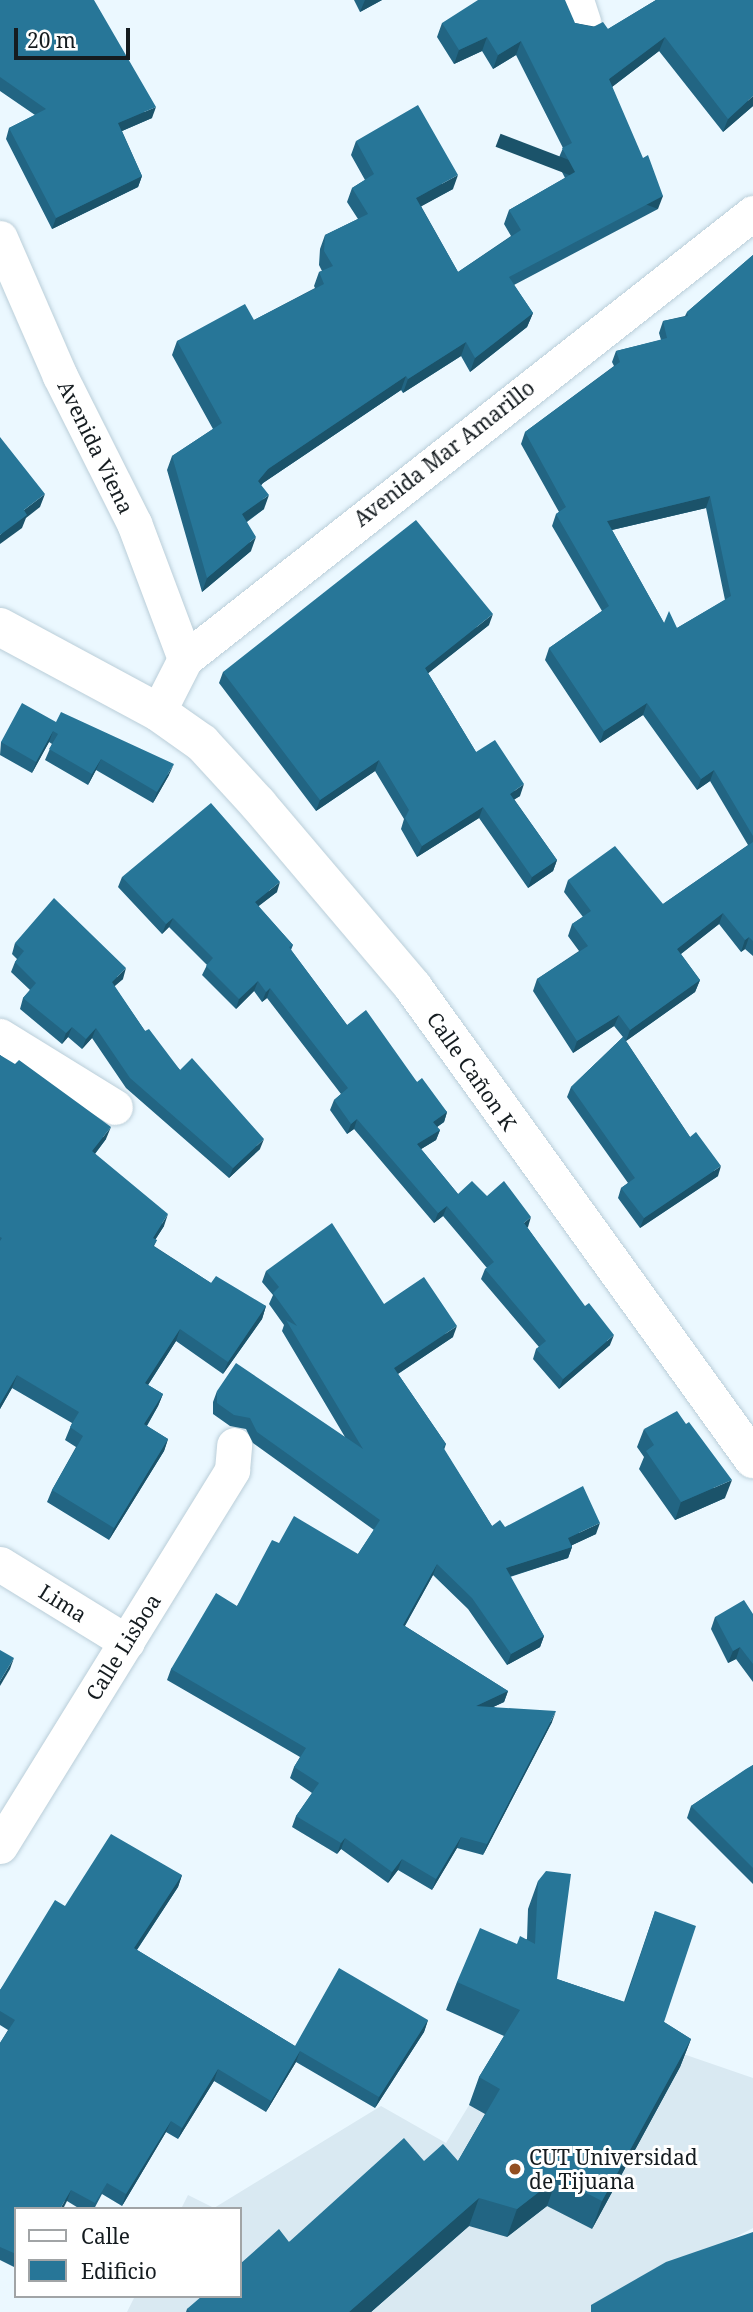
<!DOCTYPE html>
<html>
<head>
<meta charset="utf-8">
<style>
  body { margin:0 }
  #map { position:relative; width:753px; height:2312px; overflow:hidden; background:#ebf8ff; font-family:"Noto Serif",serif }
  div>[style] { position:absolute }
  .built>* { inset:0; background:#d9e9f2 }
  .roads { filter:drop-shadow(0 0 2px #baced9) drop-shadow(0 0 2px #baced9) }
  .street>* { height:35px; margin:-17.5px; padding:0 17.5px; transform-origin:17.5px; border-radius:17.5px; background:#fff }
  .secondary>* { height:38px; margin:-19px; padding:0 19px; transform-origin:19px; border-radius:19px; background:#fff }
  .wall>* { inset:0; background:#226583 }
  .shaded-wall>* { inset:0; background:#1b536a; transform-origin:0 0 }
  .building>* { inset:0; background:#277698 }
  .dots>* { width:19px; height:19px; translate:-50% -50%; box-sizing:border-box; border:4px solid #fff; border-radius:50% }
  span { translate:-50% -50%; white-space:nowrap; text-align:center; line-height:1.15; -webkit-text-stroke:6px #fff; paint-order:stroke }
  .street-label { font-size:21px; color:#151c20 }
  .poi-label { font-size:21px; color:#151c20 }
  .left { translate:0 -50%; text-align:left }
  .legend { position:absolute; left:14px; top:2207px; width:228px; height:91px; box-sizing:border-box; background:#fff; border:2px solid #a1a4a6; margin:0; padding:9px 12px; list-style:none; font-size:21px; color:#151c20 }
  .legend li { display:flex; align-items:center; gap:14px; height:35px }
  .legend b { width:35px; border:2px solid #a1a4a6 }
  .scale { position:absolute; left:14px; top:28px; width:116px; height:32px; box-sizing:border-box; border:4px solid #151c20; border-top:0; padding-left:9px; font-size:21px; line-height:24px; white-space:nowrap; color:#151c20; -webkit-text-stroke:5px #fff; paint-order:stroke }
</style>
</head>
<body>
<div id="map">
  <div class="built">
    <div style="clip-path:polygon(532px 2002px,753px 2078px,753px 2228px,592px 2312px,127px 2312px,135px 2296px,240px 2296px,240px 2209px,181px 2209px,188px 2195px,214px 2208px,381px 2106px,446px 2143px)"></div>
  </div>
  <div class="roads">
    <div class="street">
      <div style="left:576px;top:0;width:23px;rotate:72deg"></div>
      <div style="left:0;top:238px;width:150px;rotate:66.5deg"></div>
      <div style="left:60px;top:376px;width:165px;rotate:63.3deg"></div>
      <div style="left:134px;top:523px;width:145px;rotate:69.4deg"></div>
      <div style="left:158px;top:712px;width:59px;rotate:-63deg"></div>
      <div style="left:185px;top:659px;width:722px;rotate:-38.14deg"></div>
      <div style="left:0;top:1036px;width:135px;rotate:31.7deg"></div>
      <div style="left:0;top:1564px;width:149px;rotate:31.6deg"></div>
      <div style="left:0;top:1846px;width:442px;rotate:-58.3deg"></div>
      <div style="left:232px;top:1470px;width:25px;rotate:-85deg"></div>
    </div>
    <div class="secondary">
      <div style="left:0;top:627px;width:179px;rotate:28.3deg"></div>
      <div style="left:158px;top:712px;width:54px;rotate:35.2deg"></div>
      <div style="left:202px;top:743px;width:83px;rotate:47.4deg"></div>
      <div style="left:258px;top:804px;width:240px;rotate:49.7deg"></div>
      <div style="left:413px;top:987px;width:582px;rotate:54.23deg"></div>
    </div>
  </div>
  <div class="wall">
    <div style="clip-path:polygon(0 0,152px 118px,122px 131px,142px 176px,138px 187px,52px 229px,6px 139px,9px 128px,35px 115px,0 91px)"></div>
    <div style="clip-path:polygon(354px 0,382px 0,360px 12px)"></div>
    <div style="clip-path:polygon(656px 0,753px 106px,723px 132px,659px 51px,612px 87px,658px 209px,514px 285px,533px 313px,527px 327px,470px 372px,461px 356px,403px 393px,401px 390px,263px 483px,261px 485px,264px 509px,247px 522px,251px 551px,202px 592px,167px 470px,172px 456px,213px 429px,172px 355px,177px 341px,254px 320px,315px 288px,314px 286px,319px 272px,322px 271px,319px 265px,320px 249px,325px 235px,358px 219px,347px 202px,352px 188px,365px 180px,351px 155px,356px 141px,453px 189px,421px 206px,458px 272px,511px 236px,504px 224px,509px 210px,565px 178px,557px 162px,563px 148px,516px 55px,493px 69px,482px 51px,454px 64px,437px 37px,442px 23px,575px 23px,608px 29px)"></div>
    <div style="clip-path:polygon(evenodd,753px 255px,753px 956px,745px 949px,741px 952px,719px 924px,681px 954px,700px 980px,695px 992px,626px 1041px,690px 1137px,718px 1176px,640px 1228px,618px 1198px,621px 1188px,628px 1183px,567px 1097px,571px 1087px,623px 1037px,614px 1026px,573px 1053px,533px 991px,537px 979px,579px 951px,568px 936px,572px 924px,583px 917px,564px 892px,568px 880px,663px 904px,748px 845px,710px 781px,697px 790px,643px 715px,600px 743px,545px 660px,549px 648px,602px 611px,552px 526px,556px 514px,559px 512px,521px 444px,525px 432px,614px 366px,612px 362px,616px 351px,661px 340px,659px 333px,663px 321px,685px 316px,687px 312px,753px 255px,706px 508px,725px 600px,677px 628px,664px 623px,612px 530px,706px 508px)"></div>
    <div style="clip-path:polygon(489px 625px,428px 673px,476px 752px,520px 796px,514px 799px,557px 860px,553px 871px,528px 888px,479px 818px,417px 857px,401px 829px,404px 819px,375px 771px,316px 811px,219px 683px,223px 672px)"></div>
    <div style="clip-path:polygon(56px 722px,169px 775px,153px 803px,96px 770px,88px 785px,45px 760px,52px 744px,49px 742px,32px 773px,0 755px,1px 742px)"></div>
    <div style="clip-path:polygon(122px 877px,277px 892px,258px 906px,293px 945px,291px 950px,347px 1025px,417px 1082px,447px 1112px,444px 1122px,437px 1127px,440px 1130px,436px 1140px,421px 1149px,458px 1194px,487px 1196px,527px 1227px,610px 1345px,559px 1389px,533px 1359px,536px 1349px,539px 1347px,481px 1279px,485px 1269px,487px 1268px,443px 1216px,434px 1223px,354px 1129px,347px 1134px,330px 1110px,334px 1100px,341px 1094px,267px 998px,262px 1002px,254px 991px,236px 1009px,202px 975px,207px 965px,169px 927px,162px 934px,118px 887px)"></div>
    <div style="clip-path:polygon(15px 943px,123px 979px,114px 986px,145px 1031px,180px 1070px,260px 1149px,229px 1178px,126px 1088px,92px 1038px,82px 1049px,68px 1037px,62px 1044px,20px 1009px,23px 998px,30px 990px,11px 972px,15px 962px,17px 959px,12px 954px)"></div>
    <div style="clip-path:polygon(0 1055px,106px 1139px,95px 1154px,164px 1226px,155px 1240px,157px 1240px,154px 1246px,211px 1283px,266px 1306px,262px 1319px,223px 1374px,176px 1341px,148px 1385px,163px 1394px,158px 1406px,147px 1426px,168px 1439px,164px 1451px,109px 1540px,47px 1502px,52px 1490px,76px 1447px,65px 1440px,72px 1423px,12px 1388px,0 1409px)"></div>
    <div style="clip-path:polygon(266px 1271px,384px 1304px,453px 1337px,398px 1374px,446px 1444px,444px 1450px,492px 1526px,596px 1534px,572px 1545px,572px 1547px,568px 1558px,510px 1577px,544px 1636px,540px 1647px,507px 1665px,468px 1609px,433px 1575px,405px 1626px,508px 1691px,504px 1702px,493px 1707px,552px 1722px,483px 1855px,457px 1848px,432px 1890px,398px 1870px,388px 1883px,341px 1849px,337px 1854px,292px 1827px,296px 1816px,312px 1793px,290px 1778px,294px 1767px,300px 1757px,167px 1680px,171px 1669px,237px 1606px,279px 1543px,358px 1554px,374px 1530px,253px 1443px,246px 1429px,230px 1426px,213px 1414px,213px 1402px,217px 1391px,345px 1437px,282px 1331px,284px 1325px,269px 1304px,273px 1295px,262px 1282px)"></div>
    <div style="clip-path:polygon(644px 1429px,725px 1498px,675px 1520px,639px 1469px,644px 1457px,637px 1447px)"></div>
    <div style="clip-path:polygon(753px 1614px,753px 1682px,736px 1659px,728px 1663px,711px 1629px,715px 1617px)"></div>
    <div style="clip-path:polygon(753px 1765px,753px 1884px,687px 1818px,691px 1806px)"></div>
    <div style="clip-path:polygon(182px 1875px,178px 1887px,137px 1950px,295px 2046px,428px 2020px,424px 2032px,375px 2108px,296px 2062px,266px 2112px,214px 2081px,178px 2139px,166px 2132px,122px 2206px,102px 2194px,94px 2209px,80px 2209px,67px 2201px,16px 2209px,16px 2268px,0 2260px,0 2043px,8px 2030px,0 2025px,0 1990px,65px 1906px)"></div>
    <div style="clip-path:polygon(538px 1881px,557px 1979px,624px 2002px,655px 1911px,664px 2022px,691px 2039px,680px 2067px,592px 2229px,547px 2206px,507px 2237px,469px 2226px,371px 2312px,186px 2312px,187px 2309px,289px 2242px,424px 2161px,458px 2161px,485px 2114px,469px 2105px,479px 2077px,504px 2036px,446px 2010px,457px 1982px,517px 1944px,527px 1939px,528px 1909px)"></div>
  </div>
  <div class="shaded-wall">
    <div style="clip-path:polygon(365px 0,382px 0,360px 12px)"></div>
    <div style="clip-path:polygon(487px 37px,482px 51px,454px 64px,459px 50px)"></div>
    <div style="clip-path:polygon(665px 37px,659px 51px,604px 93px,609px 79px)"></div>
    <div style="clip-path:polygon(521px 41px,516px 55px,493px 69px,498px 55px)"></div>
    <div style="clip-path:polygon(753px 96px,753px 106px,723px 132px,728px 119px)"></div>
    <div style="clip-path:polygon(156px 107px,152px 118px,115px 134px,118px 123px)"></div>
    <div style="clip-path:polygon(458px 175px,453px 189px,411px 212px,416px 198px)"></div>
    <div style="clip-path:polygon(142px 176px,138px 187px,52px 229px,56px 218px)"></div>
    <div style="left:663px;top:196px;width:14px;height:174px;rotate:111deg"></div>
    <div style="clip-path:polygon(533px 313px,527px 327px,470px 372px,475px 358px)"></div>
    <div style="clip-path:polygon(466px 342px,461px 356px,403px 393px,408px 379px)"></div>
    <div style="clip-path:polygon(406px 376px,401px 390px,263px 483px,253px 495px,258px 481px,268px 469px)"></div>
    <div style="clip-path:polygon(45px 494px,40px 507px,26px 518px,22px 528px,0 544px,0 535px,24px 510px)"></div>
    <div style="clip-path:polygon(269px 495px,264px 509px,237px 528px,242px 514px)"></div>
    <div style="clip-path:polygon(710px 496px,706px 508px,603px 532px,607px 521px)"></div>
    <div style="clip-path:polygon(256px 537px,251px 551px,202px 592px,207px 578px)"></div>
    <div style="clip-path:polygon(493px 614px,489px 625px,421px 679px,425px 668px)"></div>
    <div style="clip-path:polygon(647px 703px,643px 715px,600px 743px,604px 731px)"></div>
    <div style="clip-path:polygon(53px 731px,49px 742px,32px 773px,36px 762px)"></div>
    <div style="clip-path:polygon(101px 759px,96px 770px,88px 785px,92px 774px)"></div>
    <div style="clip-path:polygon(379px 760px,375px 771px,316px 811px,320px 800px)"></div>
    <div style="clip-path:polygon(174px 764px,169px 775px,153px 803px,157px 792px)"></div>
    <div style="clip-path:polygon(714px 770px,710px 781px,697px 790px,701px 779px)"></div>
    <div style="clip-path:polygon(524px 784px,520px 796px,506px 805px,510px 794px)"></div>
    <div style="clip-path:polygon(483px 807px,479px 818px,417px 857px,422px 846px)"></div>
    <div style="clip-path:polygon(557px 860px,553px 871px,528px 888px,532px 877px)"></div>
    <div style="clip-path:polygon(280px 882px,277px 892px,251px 912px,255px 902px)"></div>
    <div style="clip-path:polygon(723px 913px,719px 924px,673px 960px,677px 949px)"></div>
    <div style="clip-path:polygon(173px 918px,169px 927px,162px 934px,166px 924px)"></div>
    <div style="clip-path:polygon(749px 937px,745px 949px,741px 952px,745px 940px)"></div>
    <div style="clip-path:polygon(126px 968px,123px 979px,108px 992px,112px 982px)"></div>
    <div style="clip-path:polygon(700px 980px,695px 992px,626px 1041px,630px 1030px)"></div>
    <div style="clip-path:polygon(258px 981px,254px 991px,236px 1009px,239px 999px)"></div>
    <div style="clip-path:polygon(270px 988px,267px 998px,262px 1002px,266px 992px)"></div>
    <div style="clip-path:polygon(619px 1015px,614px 1026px,573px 1053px,577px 1041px)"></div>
    <div style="clip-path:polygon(72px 1027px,68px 1037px,62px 1044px,66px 1033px)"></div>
    <div style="clip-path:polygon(96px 1028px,92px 1038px,82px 1049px,86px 1039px)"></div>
    <div style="clip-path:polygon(447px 1112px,444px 1122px,430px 1132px,433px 1122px)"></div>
    <div style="clip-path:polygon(357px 1119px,354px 1129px,347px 1134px,351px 1124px)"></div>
    <div style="clip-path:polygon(111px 1127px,106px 1139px,87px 1164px,92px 1151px)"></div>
    <div style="clip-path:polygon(440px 1130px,436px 1140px,413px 1154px,417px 1144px)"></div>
    <div style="clip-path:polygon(264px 1139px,260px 1149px,229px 1178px,233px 1168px)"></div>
    <div style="clip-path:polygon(721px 1166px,718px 1176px,640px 1228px,644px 1218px)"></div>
    <div style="clip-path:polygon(447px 1206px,443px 1216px,434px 1223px,438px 1213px)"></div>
    <div style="clip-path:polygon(168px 1214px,164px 1226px,148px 1251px,153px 1238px)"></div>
    <div style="clip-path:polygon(531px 1217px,528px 1227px,520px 1233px,524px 1223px)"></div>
    <div style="clip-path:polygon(266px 1306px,262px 1319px,223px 1374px,228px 1362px)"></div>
    <div style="clip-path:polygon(457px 1326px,453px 1337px,390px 1379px,394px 1368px)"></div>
    <div style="clip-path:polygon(180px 1329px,176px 1341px,141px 1396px,145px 1383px)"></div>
    <div style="clip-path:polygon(614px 1335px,610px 1345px,559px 1389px,563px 1379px)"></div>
    <div style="clip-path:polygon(17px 1375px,12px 1388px,0 1409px,0 1404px)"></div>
    <div style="clip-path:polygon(163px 1394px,158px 1406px,140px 1437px,144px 1424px)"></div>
    <div style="clip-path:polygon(168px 1439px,164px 1451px,109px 1540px,114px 1528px)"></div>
    <div style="clip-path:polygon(732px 1480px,725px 1498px,675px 1520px,681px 1502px)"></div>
    <div style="clip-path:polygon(600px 1523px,596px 1534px,564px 1549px,568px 1538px)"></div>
    <div style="clip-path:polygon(572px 1547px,568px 1558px,502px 1579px,506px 1568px)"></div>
    <div style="clip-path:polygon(437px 1564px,433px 1575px,399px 1636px,403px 1625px)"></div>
    <div style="clip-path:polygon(544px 1636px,540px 1647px,507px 1665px,511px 1654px)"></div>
    <div style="clip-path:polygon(740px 1647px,736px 1659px,728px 1663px,733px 1651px)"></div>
    <div style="clip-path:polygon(14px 1658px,10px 1669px,0 1686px,0 1681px)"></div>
    <div style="clip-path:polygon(508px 1691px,504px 1702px,472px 1717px,476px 1706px)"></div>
    <div style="clip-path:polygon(556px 1711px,552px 1722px,483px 1855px,487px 1844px)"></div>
    <div style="clip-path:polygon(461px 1837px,457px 1848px,432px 1890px,436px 1879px)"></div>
    <div style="clip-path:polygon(345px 1838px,341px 1849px,337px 1854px,341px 1843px)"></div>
    <div style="clip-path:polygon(402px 1859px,398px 1870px,388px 1883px,392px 1872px)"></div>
    <div style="clip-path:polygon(182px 1875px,178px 1887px,130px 1960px,134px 1948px)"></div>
    <div style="clip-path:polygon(428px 2020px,424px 2032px,375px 2108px,379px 2097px)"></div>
    <div style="clip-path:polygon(691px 2039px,680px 2067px,592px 2229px,602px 2201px)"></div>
    <div style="clip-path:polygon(300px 2051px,296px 2062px,266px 2112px,271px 2101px)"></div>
    <div style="clip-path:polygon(218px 2069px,214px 2081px,178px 2139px,182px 2128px)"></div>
    <div style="clip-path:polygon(171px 2121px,166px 2132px,122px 2206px,126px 2194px)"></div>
    <div style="clip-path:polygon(557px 2178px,547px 2206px,507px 2237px,517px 2209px)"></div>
    <div style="clip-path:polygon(71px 2190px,67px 2201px,63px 2209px,60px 2209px)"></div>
    <div style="clip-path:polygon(479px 2198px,469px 2226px,371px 2312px,349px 2312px)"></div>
  </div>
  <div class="building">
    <div style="clip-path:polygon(0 0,94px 0,156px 107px,118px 123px,142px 176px,56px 218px,9px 128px,46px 109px,0 77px)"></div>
    <div style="clip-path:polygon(478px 0,565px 0,575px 23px,593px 27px,603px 22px,608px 29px,656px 0,753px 0,753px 96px,728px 119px,665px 37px,609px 79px,643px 158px,648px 155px,663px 196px,509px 277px,533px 313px,475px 358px,466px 342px,408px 379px,406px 376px,268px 469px,258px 481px,269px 495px,242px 514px,256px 537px,207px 578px,172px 456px,222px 423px,177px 341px,245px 304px,254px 320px,324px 284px,319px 272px,333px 266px,324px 251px,325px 235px,368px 214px,352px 188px,374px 174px,356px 141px,418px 105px,458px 175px,416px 198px,458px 272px,521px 230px,509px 210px,575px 172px,562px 148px,572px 143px,521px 41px,498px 55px,487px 37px,459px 50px,442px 23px)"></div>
    <div style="clip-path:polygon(evenodd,753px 255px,753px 836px,714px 770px,701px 779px,647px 703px,604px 731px,549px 648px,609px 606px,556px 514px,566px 507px,525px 432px,620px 362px,616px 351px,667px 338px,663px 321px,688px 316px,687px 312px,753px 255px,710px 496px,731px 596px,677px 628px,669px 611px,664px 623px,607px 521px,710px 496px)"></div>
    <div style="clip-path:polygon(0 437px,45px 494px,24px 510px,27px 515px,0 535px)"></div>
    <div style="clip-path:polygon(416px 520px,493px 614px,425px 668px,476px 752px,495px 740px,524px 784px,510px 794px,557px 860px,532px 877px,483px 807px,422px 846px,405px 818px,409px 810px,379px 760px,320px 800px,223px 672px)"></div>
    <div style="clip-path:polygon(22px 703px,56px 722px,61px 712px,174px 764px,157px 792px,101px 759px,92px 774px,49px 749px,58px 734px,53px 731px,36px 762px,1px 742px)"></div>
    <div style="clip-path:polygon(211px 803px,280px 882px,255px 902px,293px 945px,289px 947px,347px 1025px,366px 1010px,417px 1082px,422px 1078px,447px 1112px,433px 1122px,440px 1130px,417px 1144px,458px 1194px,472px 1181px,487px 1196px,504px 1181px,531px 1217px,524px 1223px,585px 1306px,589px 1303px,614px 1335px,563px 1379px,536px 1349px,546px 1341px,485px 1269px,494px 1262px,447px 1206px,438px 1213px,357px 1119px,351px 1124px,334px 1100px,348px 1088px,270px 988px,266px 992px,258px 981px,239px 999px,206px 966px,213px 958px,173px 918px,166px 924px,122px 877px)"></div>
    <div style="clip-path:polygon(753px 842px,753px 941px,749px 937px,745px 940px,723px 913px,677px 949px,700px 980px,630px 1030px,619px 1015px,577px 1041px,537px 979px,588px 946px,572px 924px,591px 911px,568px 880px,615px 846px,663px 904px)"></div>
    <div style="clip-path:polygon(54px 898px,126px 968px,112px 982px,145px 1031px,149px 1029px,180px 1070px,192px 1058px,264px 1139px,233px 1168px,130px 1078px,96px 1028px,86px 1039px,72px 1027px,66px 1033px,23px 998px,36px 983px,15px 962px,24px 951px,15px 943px)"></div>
    <div style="clip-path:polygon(623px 1037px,690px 1137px,696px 1132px,721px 1166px,644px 1218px,621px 1188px,635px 1178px,571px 1087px)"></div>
    <div style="clip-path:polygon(0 1055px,15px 1064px,19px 1060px,111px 1127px,92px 1151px,168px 1214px,153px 1238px,157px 1240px,153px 1246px,211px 1283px,216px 1276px,266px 1306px,228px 1362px,180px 1329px,145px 1383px,163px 1394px,144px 1424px,168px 1439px,114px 1528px,52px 1490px,83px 1436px,70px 1427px,79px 1412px,17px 1375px,0 1404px,0 1241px,2px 1238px,0 1237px)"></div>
    <div style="clip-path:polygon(332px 1223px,384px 1304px,424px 1277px,457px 1326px,394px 1368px,446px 1444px,443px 1447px,492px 1526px,500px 1520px,505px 1527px,583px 1486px,600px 1523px,568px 1538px,572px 1547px,506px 1568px,544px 1636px,511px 1654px,472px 1598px,437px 1564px,403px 1625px,508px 1691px,476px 1706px,556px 1711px,487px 1844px,461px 1837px,436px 1879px,402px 1859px,392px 1872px,345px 1838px,341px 1843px,296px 1816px,319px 1783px,294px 1767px,306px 1748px,171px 1669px,216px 1593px,237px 1606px,272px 1540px,279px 1543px,294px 1516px,358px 1554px,380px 1520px,257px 1432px,250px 1418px,234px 1415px,217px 1403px,217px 1391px,236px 1363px,363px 1449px,286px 1320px,297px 1326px,273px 1293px,279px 1287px,266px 1271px)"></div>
    <div style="clip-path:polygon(677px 1411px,686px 1424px,689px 1422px,732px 1480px,681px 1502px,646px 1451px,654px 1445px,644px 1429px)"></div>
    <div style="clip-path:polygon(744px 1600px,753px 1614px,753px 1664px,740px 1647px,733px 1651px,715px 1617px)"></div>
    <div style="clip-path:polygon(0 1650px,14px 1658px,0 1681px)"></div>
    <div style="clip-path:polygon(753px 1765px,753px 1868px,691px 1806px,746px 1769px)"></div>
    <div style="clip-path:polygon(111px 1834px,182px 1875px,134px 1948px,295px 2046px,339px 1968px,428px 2020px,379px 2097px,300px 2051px,271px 2101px,218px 2069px,182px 2128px,171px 2121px,126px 2194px,107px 2183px,95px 2203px,71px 2190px,60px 2209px,16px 2209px,16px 2254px,0 2247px,0 2043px,15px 2020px,0 2011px,0 1990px,55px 1900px,65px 1906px)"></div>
    <div style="clip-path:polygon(546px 1871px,571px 1874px,557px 1979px,625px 2002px,655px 1911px,696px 1926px,664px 2022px,691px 2039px,602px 2201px,557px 2178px,517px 2209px,479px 2198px,349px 2312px,190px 2312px,187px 2309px,202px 2296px,240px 2296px,240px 2264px,279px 2229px,289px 2242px,404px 2138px,424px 2161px,443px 2144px,458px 2161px,500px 2089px,479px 2077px,520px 2010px,457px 1982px,480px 1928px,517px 1944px,520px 1936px,535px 1944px,538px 1881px)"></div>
    <div style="clip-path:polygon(753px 2232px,753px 2312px,591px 2312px,591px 2305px,666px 2262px)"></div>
  </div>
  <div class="dots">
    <div style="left:515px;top:2169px;background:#934f21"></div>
  </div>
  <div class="street-label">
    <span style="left:96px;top:447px;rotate:64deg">Avenida Viena</span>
    <span style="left:444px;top:453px;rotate:-38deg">Avenida Mar Amarillo</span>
    <span style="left:472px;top:1071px;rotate:55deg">Calle Cañon K</span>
    <span style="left:63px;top:1603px;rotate:32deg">Lima</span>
    <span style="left:123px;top:1647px;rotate:-58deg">Calle Lisboa</span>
  </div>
  <div class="poi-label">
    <span class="left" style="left:529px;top:2169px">CUT Universidad<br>de Tijuana</span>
  </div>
  <ul class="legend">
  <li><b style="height:9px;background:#fff"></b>Calle</li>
  <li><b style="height:19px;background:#277698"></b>Edificio</li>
  </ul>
  <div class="scale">20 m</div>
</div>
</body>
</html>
